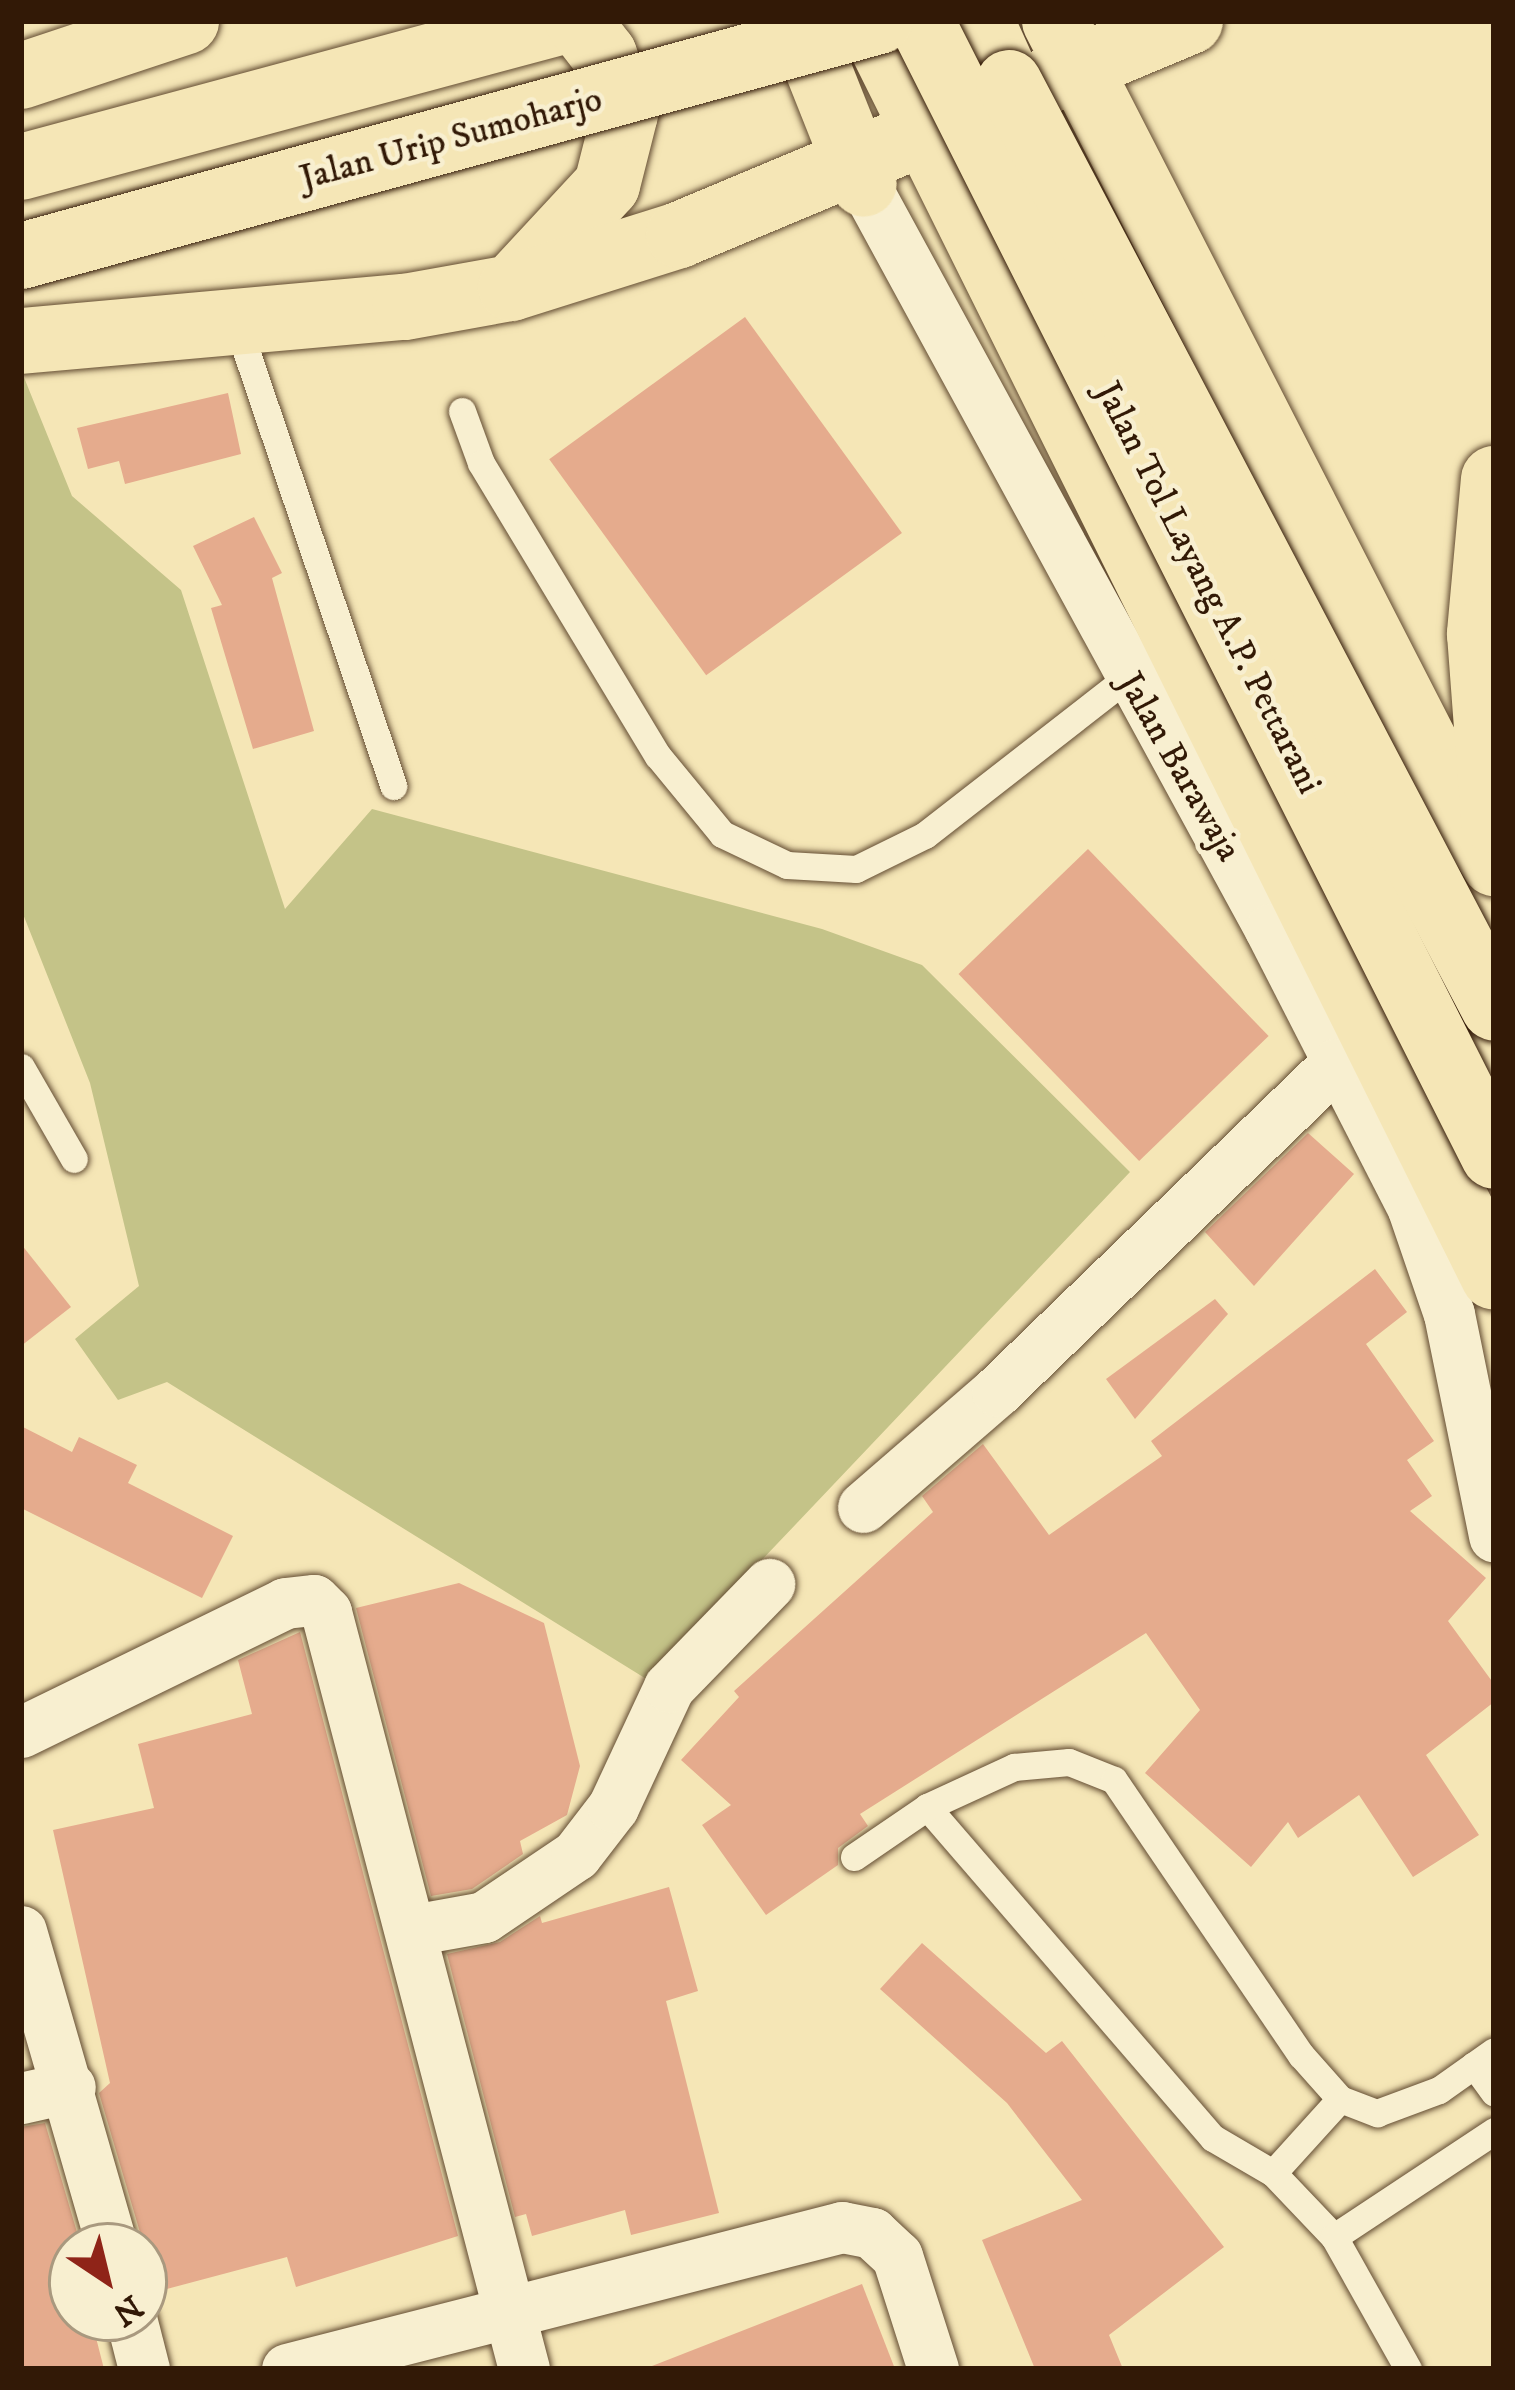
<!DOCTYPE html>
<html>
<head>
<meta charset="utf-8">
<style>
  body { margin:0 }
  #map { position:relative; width:1515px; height:2390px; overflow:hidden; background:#f5e6b6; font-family:"IM FELL DW Pica",serif }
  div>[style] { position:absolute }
  .green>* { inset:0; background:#c4c388 }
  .building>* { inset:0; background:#e5ab8d; transform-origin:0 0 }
  .roads { filter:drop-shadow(0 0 3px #634c32) drop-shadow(0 0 3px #634c32) }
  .lane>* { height:27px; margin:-13.5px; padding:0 13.5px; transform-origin:13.5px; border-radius:13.5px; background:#f8efd0 }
  .street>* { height:51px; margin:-25.5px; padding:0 25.5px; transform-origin:25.5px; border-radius:25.5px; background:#f8efd0 }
  .highway>* { height:66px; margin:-33px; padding:0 33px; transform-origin:33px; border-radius:33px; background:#f5e6b6 }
  .bridges { filter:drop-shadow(0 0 3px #321906) drop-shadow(0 0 3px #321906) }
  .highway-bridge>* { height:66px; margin:-33px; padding:0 33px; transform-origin:33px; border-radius:33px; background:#f5e6b6 }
  span { translate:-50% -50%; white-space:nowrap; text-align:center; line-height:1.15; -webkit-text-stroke:9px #f8efd0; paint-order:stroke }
  .street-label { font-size:36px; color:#321906 }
  .frame { position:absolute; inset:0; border:24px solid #321906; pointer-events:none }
  .north { position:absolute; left:48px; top:2222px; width:120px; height:120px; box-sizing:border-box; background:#f8efd0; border:3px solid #a9997f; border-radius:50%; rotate:145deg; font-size:33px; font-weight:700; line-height:48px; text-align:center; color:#321906 }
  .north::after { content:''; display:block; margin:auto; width:42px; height:54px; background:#8f2418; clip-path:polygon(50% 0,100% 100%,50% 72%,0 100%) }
</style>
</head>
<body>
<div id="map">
  <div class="green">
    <div style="clip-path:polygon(21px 370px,72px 496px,181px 590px,285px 909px,372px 809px,822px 929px,922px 965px,1130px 1172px,648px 1680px,167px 1382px,118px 1400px,75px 1339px,139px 1286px,90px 1083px,21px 909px)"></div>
  </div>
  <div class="building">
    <div style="left:745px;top:317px;width:267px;height:242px;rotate:54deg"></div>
    <div style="clip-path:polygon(228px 393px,241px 454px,125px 484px,119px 461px,88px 469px,77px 428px)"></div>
    <div style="clip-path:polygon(254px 517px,282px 573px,272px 578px,314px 731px,253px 749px,211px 608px,222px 605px,193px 546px)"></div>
    <div style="left:1088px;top:849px;width:260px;height:180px;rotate:46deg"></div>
    <div style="clip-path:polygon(1308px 1133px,1354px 1174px,1254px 1286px,1205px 1232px)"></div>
    <div style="clip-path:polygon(21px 1244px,71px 1307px,21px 1346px)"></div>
    <div style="clip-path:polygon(1375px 1269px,1407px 1312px,1366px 1344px,1434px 1441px,1407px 1460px,1432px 1496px,1410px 1511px,1486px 1578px,1448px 1621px,1494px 1684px,1494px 1702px,1426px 1755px,1479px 1835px,1413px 1877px,1359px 1795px,1298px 1838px,1288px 1822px,1251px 1867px,1145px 1773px,1200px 1710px,1146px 1633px,860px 1814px,868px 1826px,838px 1848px,838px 1865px,766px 1915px,702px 1825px,731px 1805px,681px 1760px,739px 1697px,734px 1691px,933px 1512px,922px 1496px,983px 1444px,1049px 1535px,1162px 1456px,1151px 1441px)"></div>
    <div style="clip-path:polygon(1215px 1299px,1228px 1314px,1135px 1419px,1106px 1379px)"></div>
    <div style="clip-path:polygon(21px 1426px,72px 1452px,79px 1437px,137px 1465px,128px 1483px,233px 1536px,202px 1598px,21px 1508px)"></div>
    <div style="clip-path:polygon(459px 1583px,544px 1623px,580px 1766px,567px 1815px,520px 1841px,523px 1854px,472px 1889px,431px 1896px,356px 1608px)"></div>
    <div style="clip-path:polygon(300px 1632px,458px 2236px,296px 2287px,287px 2257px,148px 2294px,144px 2246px,99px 2093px,110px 2083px,53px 1830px,154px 1808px,138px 1744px,252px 1714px,238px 1660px)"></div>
    <div style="clip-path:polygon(669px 1887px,698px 1991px,666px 2001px,719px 2213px,631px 2235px,625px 2210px,532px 2236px,526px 2214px,515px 2217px,447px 1954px,500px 1942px,540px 1916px,542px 1923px)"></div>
    <div style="clip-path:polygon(922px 1943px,1046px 2053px,1062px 2041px,1224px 2247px,1109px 2335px,1123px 2369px,1035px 2369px,982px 2240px,1082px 2200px,1007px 2103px,880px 1989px)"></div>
    <div style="clip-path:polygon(45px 2123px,81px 2246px,72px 2246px,72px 2318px,91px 2318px,104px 2369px,21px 2369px,21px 2127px)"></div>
    <div style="clip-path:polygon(862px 2284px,895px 2369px,653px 2369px,652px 2366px)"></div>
  </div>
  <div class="roads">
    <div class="lane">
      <div style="left:236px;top:321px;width:491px;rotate:71.3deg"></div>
      <div style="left:462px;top:411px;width:55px;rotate:69.9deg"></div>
      <div style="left:481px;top:463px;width:342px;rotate:58.9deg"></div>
      <div style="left:658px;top:756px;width:101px;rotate:50.6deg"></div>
      <div style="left:722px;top:834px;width:72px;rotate:25.5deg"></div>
      <div style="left:787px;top:865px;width:69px;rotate:3.3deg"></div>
      <div style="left:856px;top:869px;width:77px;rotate:-26.2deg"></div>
      <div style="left:925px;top:835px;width:257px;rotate:-37.9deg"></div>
      <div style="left:21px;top:1067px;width:106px;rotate:60.1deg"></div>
      <div style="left:927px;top:1807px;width:437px;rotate:49.2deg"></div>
      <div style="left:1213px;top:2138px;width:69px;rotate:30.3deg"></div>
      <div style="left:1273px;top:2173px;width:88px;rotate:46.4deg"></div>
      <div style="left:1334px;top:2237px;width:151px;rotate:60.7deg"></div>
      <div style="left:854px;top:1857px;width:88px;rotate:-34.4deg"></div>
      <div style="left:927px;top:1807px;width:96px;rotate:-24.7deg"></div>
      <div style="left:1014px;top:1767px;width:55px;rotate:-5.2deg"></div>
      <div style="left:1069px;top:1762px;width:48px;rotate:21.8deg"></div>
      <div style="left:1114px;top:1780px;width:333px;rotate:55.8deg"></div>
      <div style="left:1301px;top:2055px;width:59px;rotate:48.4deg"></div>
      <div style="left:1340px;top:2099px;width:40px;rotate:21deg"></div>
      <div style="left:1377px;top:2113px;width:66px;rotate:-20.4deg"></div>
      <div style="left:1439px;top:2090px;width:67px;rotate:-35.3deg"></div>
      <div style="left:1474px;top:2065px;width:34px;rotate:54deg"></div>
      <div style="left:1273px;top:2173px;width:100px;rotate:-47.8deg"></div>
      <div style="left:1334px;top:2237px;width:192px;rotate:-33.5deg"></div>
    </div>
    <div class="street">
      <div style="left:864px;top:184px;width:848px;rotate:61.41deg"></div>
      <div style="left:1270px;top:929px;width:314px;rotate:62.9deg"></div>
      <div style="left:1413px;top:1209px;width:111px;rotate:71.1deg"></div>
      <div style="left:1449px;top:1314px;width:227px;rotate:78.5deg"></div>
      <div style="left:863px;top:1507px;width:177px;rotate:-40.9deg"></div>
      <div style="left:997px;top:1391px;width:471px;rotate:-44deg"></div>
      <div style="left:21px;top:1732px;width:294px;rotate:-26deg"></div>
      <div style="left:285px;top:1603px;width:29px;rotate:-6deg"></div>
      <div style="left:314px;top:1600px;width:17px;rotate:45deg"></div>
      <div style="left:326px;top:1612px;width:782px;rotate:75.34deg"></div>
      <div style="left:412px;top:1930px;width:73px;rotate:-10.2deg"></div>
      <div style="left:484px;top:1917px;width:111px;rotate:-34deg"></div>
      <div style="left:576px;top:1855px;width:61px;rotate:-52.4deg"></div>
      <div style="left:613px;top:1807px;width:132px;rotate:-65deg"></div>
      <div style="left:669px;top:1687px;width:144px;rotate:-45.8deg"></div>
      <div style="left:21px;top:1931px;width:328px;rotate:73.9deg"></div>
      <div style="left:21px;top:2098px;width:50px;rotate:-12.7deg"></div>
      <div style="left:131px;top:2318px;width:53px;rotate:75.7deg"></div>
      <div style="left:287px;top:2369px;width:573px;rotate:-14.35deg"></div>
      <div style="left:842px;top:2227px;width:31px;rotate:11deg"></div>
      <div style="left:872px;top:2233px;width:34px;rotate:43deg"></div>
      <div style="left:897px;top:2256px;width:119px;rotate:72.3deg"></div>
    </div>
    <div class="highway">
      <div style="left:799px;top:21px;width:175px;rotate:68.3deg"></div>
      <div style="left:870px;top:21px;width:1402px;rotate:63.58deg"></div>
      <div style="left:981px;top:21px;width:68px;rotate:65.7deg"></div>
      <div style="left:1055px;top:21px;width:855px;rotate:62.87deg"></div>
      <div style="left:1445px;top:782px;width:95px;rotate:58.8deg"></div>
      <div style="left:21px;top:76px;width:174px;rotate:-18.4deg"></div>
      <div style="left:21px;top:167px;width:561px;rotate:-15.08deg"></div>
      <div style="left:520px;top:279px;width:128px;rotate:-47.2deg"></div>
      <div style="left:607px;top:185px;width:73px;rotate:-75.8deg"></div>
      <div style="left:625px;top:114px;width:63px;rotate:-109.6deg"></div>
      <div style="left:604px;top:55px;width:43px;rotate:-127.4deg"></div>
      <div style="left:21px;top:341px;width:386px;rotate:-5.1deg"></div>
      <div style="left:405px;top:307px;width:108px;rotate:-10.2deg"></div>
      <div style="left:511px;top:288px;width:176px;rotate:-17.5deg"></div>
      <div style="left:679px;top:235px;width:554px;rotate:-22.72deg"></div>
      <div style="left:1494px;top:479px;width:156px;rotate:95.2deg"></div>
      <div style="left:1480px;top:634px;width:187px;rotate:85.7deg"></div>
    </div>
  </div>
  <div class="bridges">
    <div class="highway-bridge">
      <div style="left:921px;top:21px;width:1271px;rotate:63.21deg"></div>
      <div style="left:1009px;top:83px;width:1044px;rotate:62.31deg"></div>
      <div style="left:21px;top:256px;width:890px;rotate:-15.32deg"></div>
    </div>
  </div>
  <div class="street-label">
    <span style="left:451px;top:139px;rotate:-15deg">Jalan Urip Sumoharjo</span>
    <span style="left:1208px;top:588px;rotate:63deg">Jalan Tol Layang A.P. Pettarani</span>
    <span style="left:1179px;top:767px;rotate:60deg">Jalan Barawaja</span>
  </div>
  <div class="frame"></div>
  <div class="north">N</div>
</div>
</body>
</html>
